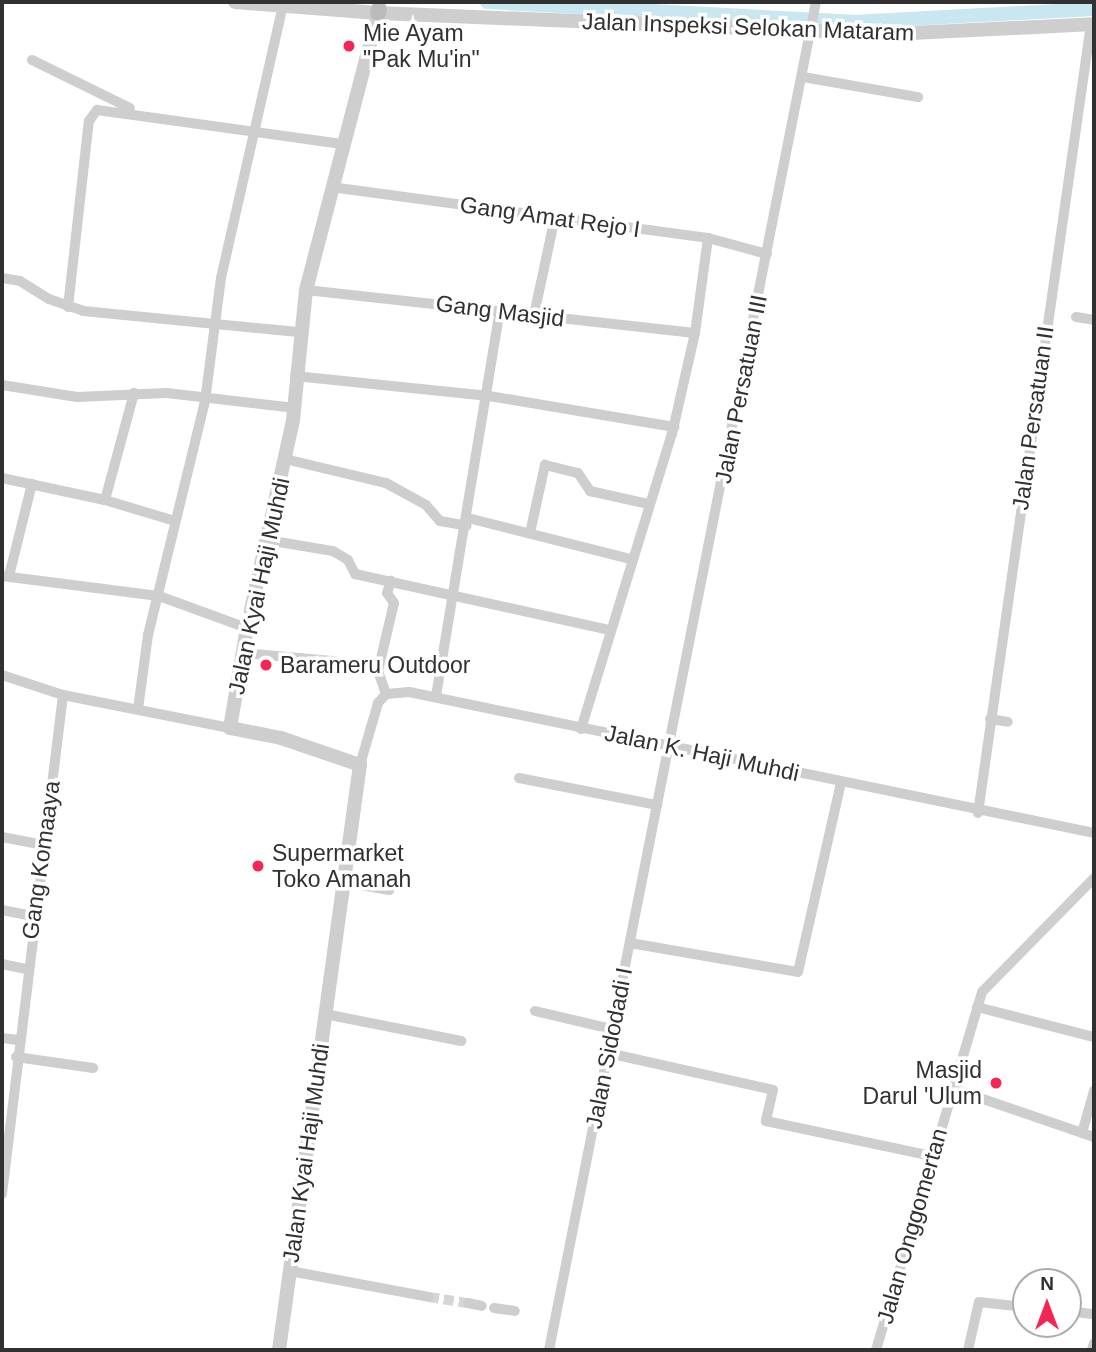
<!DOCTYPE html>
<html>
<head>
<meta charset="utf-8">
<style>
  body { margin:0 }
  #map { position:relative; width:1096px; height:1352px; overflow:hidden; background:#fff; font-family:Helvetica,sans-serif }
  div>[style] { position:absolute }
  .canal>* { height:14px; margin:-7px; padding:0 7px; transform-origin:7px; border-radius:7px; background:#c9e7f0 }
  .minor-tunnel>* { height:10px; margin-top:-5px; transform-origin:0; background:repeating-linear-gradient(90deg,#d6d6d6 0 10px,transparent 0 15px) }
  .minor>* { height:10px; margin:-5px; padding:0 5px; transform-origin:5px; border-radius:5px; background:#cecece }
  .tertiary>* { height:14px; margin:-7px; padding:0 7px; transform-origin:7px; border-radius:7px; background:#cecece }
  .secondary>* { height:16px; margin:-8px; padding:0 8px; transform-origin:8px; border-radius:8px; background:#bbb }
  .dots>* { width:19px; height:19px; translate:-50% -50%; box-sizing:border-box; border:4px solid #fff; border-radius:50% }
  span { translate:-50% -50%; white-space:nowrap; text-align:center; line-height:1.15; -webkit-text-stroke:7px #fff; paint-order:stroke }
  .street-label { font-size:23px; color:#313131 }
  .poi-label { font-size:23px; color:#313131 }
  .left { translate:0 -50%; text-align:left }
  .right { translate:-100% -50%; text-align:right }
  .frame { position:absolute; inset:0; border:4px solid #313131; pointer-events:none }
  .north { position:absolute; left:1012px; top:1268px; width:70px; height:70px; box-sizing:border-box; background:#fff; border:2px solid #adadad; border-radius:50%; rotate:0deg; font-size:19px; font-weight:700; line-height:28px; text-align:center; color:#313131 }
  .north::after { content:''; display:block; margin:auto; width:24px; height:32px; background:#f52655; clip-path:polygon(50% 0,100% 100%,50% 72%,0 100%) }
</style>
</head>
<body>
<div id="map">
  <div class="canal">
    <div style="left:487px;top:2px;width:367px;rotate:3.1deg"></div>
    <div style="left:853px;top:22px;width:241px;rotate:-3.1deg"></div>
  </div>
  <div class="minor-tunnel">
    <div style="left:429px;top:1297px;width:39px;rotate:9deg"></div>
  </div>
  <div class="minor">
    <div style="left:32px;top:60px;width:109px;rotate:26.1deg"></div>
    <div style="left:803px;top:77px;width:117px;rotate:9.9deg"></div>
    <div style="left:331px;top:187px;width:380px;rotate:7.7deg"></div>
    <div style="left:708px;top:238px;width:61px;rotate:15.2deg"></div>
    <div style="left:2px;top:278px;width:18px;rotate:9deg"></div>
    <div style="left:20px;top:281px;width:34px;rotate:32deg"></div>
    <div style="left:49px;top:299px;width:36px;rotate:19deg"></div>
    <div style="left:83px;top:311px;width:216px;rotate:5.6deg"></div>
    <div style="left:306px;top:290px;width:391px;rotate:6.3deg"></div>
    <div style="left:68px;top:307px;width:187px;rotate:-83.6deg"></div>
    <div style="left:89px;top:121px;width:14px;rotate:-54deg"></div>
    <div style="left:97px;top:110px;width:247px;rotate:7.9deg"></div>
    <div style="left:534px;top:315px;width:100px;rotate:-77.9deg"></div>
    <div style="left:1076px;top:317px;width:18px;rotate:9deg"></div>
    <div style="left:295px;top:376px;width:195px;rotate:5.9deg"></div>
    <div style="left:489px;top:396px;width:188px;rotate:9.5deg"></div>
    <div style="left:2px;top:385px;width:76px;rotate:9.1deg"></div>
    <div style="left:77px;top:397px;width:90px;rotate:-2.5deg"></div>
    <div style="left:167px;top:393px;width:129px;rotate:6.7deg"></div>
    <div style="left:285px;top:459px;width:104px;rotate:13.4deg"></div>
    <div style="left:386px;top:483px;width:46px;rotate:28.8deg"></div>
    <div style="left:426px;top:505px;width:21px;rotate:49deg"></div>
    <div style="left:440px;top:521px;width:27px;rotate:10deg"></div>
    <div style="left:2px;top:478px;width:105px;rotate:12.1deg"></div>
    <div style="left:105px;top:500px;width:73px;rotate:16.7deg"></div>
    <div style="left:105px;top:500px;width:111px;rotate:-74.8deg"></div>
    <div style="left:468px;top:518px;width:167px;rotate:14.2deg"></div>
    <div style="left:530px;top:533px;width:70px;rotate:-77.6deg"></div>
    <div style="left:545px;top:465px;width:34px;rotate:14deg"></div>
    <div style="left:578px;top:473px;width:22px;rotate:56deg"></div>
    <div style="left:590px;top:491px;width:59px;rotate:12.6deg"></div>
    <div style="left:267px;top:540px;width:67px;rotate:9.5deg"></div>
    <div style="left:333px;top:551px;width:17px;rotate:31deg"></div>
    <div style="left:348px;top:560px;width:16px;rotate:63deg"></div>
    <div style="left:355px;top:574px;width:261px;rotate:12.4deg"></div>
    <div style="left:2px;top:576px;width:158px;rotate:7.3deg"></div>
    <div style="left:159px;top:596px;width:94px;rotate:20deg"></div>
    <div style="left:9px;top:576px;width:95px;rotate:-76deg"></div>
    <div style="left:243px;top:653px;width:90px;rotate:5.1deg"></div>
    <div style="left:333px;top:661px;width:46px;rotate:12.5deg"></div>
    <div style="left:2px;top:675px;width:64px;rotate:18.2deg"></div>
    <div style="left:63px;top:695px;width:170px;rotate:11.2deg"></div>
    <div style="left:386px;top:694px;width:24px;rotate:-109deg"></div>
    <div style="left:378px;top:671px;width:70px;rotate:-76.8deg"></div>
    <div style="left:394px;top:603px;width:12px;rotate:-125deg"></div>
    <div style="left:387px;top:593px;width:13px;rotate:-72deg"></div>
    <div style="left:436px;top:696px;width:390px;rotate:-80.6deg"></div>
    <div style="left:138px;top:709px;width:75px;rotate:-82.3deg"></div>
    <div style="left:148px;top:635px;width:241px;rotate:-76.3deg"></div>
    <div style="left:205px;top:401px;width:124px;rotate:-82.6deg"></div>
    <div style="left:221px;top:278px;width:280px;rotate:-77.2deg"></div>
    <div style="left:990px;top:719px;width:18px;rotate:9deg"></div>
    <div style="left:581px;top:729px;width:309px;rotate:-72.9deg"></div>
    <div style="left:672px;top:434px;width:104px;rotate:-77.2deg"></div>
    <div style="left:695px;top:333px;width:96px;rotate:-82.2deg"></div>
    <div style="left:360px;top:765px;width:65px;rotate:-73.8deg"></div>
    <div style="left:378px;top:703px;width:12px;rotate:-48deg"></div>
    <div style="left:386px;top:694px;width:23px;rotate:-5deg"></div>
    <div style="left:409px;top:692px;width:699px;rotate:11.63deg"></div>
    <div style="left:519px;top:778px;width:141px;rotate:11.1deg"></div>
    <div style="left:978px;top:813px;width:797px;rotate:-81.85deg"></div>
    <div style="left:2px;top:837px;width:43px;rotate:10.8deg"></div>
    <div style="left:344px;top:882px;width:46px;rotate:10.1deg"></div>
    <div style="left:2px;top:910px;width:33px;rotate:11deg"></div>
    <div style="left:630px;top:943px;width:170px;rotate:9.8deg"></div>
    <div style="left:798px;top:972px;width:195px;rotate:-77.2deg"></div>
    <div style="left:2px;top:964px;width:25px;rotate:12deg"></div>
    <div style="left:977px;top:1007px;width:121px;rotate:14.4deg"></div>
    <div style="left:535px;top:1011px;width:79px;rotate:13.2deg"></div>
    <div style="left:325px;top:1014px;width:139px;rotate:11.2deg"></div>
    <div style="left:2px;top:1038px;width:16px;rotate:7deg"></div>
    <div style="left:608px;top:1053px;width:169px;rotate:12.6deg"></div>
    <div style="left:773px;top:1090px;width:32px;rotate:103deg"></div>
    <div style="left:766px;top:1121px;width:170px;rotate:11.9deg"></div>
    <div style="left:16px;top:1057px;width:78px;rotate:8.1deg"></div>
    <div style="left:951px;top:1088px;width:151px;rotate:18.9deg"></div>
    <div style="left:1082px;top:1133px;width:44px;rotate:-74.1deg"></div>
    <div style="left:2px;top:1194px;width:503px;rotate:-83.03deg"></div>
    <div style="left:290px;top:1271px;width:141px;rotate:10.6deg"></div>
    <div style="left:468px;top:1303px;width:14px;rotate:12deg"></div>
    <div style="left:494px;top:1308px;width:21px;rotate:8deg"></div>
    <div style="left:1068px;top:1311px;width:26px;rotate:7deg"></div>
    <div style="left:549px;top:1350px;width:1374px;rotate:-78.8deg"></div>
    <div style="left:876px;top:1350px;width:373px;rotate:-73.5deg"></div>
    <div style="left:982px;top:992px;width:160px;rotate:-45.5deg"></div>
    <div style="left:968px;top:1350px;width:49px;rotate:-77.1deg"></div>
    <div style="left:979px;top:1302px;width:47px;rotate:6.1deg"></div>
    <div style="left:1092px;top:1350px;width:7px;rotate:-74deg"></div>
  </div>
  <div class="tertiary">
    <div style="left:235px;top:2px;width:143px;rotate:4.4deg"></div>
    <div style="left:378px;top:13px;width:514px;rotate:2.34deg"></div>
    <div style="left:892px;top:34px;width:202px;rotate:-2.8deg"></div>
    <div style="left:279px;top:1350px;width:591px;rotate:-82.12deg"></div>
    <div style="left:360px;top:765px;width:83px;rotate:-161.1deg"></div>
    <div style="left:281px;top:738px;width:52px;rotate:-168.9deg"></div>
    <div style="left:230px;top:728px;width:101px;rotate:-80.4deg"></div>
    <div style="left:247px;top:628px;width:213px;rotate:-77.5deg"></div>
    <div style="left:293px;top:420px;width:131px;rotate:-84.3deg"></div>
    <div style="left:306px;top:290px;width:286px;rotate:-75.4deg"></div>
  </div>
  <div class="secondary">
    <div style="left:378px;top:13px;width:4px;rotate:-76deg"></div>
  </div>
  <div class="dots">
    <div style="left:349px;top:46px;background:#f52655"></div>
    <div style="left:266px;top:665px;background:#f52655"></div>
    <div style="left:258px;top:866px;background:#f52655"></div>
    <div style="left:996px;top:1083px;background:#f52655"></div>
  </div>
  <div class="street-label">
    <span style="left:748px;top:27px;rotate:2deg">Jalan Inspeksi Selokan Mataram</span>
    <span style="left:550px;top:217px;rotate:8deg">Gang Amat Rejo I</span>
    <span style="left:500px;top:311px;rotate:7deg">Gang Masjid</span>
    <span style="left:741px;top:389px;rotate:-79deg">Jalan Persatuan III</span>
    <span style="left:1033px;top:418px;rotate:-82deg">Jalan Persatuan II</span>
    <span style="left:259px;top:586px;rotate:-78deg">Jalan Kyai Haji Muhdi</span>
    <span style="left:702px;top:753px;rotate:12deg">Jalan K. Haji Muhdi</span>
    <span style="left:41px;top:860px;rotate:-82deg">Gang Komaaya</span>
    <span style="left:609px;top:1048px;rotate:-79deg">Jalan Sidodadi I</span>
    <span style="left:306px;top:1153px;rotate:-82deg">Jalan Kyai Haji Muhdi</span>
    <span style="left:912px;top:1226px;rotate:-74deg">Jalan Onggomertan</span>
  </div>
  <div class="poi-label">
    <span class="left" style="left:363px;top:46px">Mie Ayam<br>"Pak Mu'in"</span>
    <span class="left" style="left:280px;top:665px">Barameru Outdoor</span>
    <span class="left" style="left:272px;top:866px">Supermarket<br>Toko Amanah</span>
    <span class="right" style="left:982px;top:1083px">Masjid<br>Darul 'Ulum</span>
  </div>
  <div class="frame"></div>
  <div class="north">N</div>
</div>
</body>
</html>
